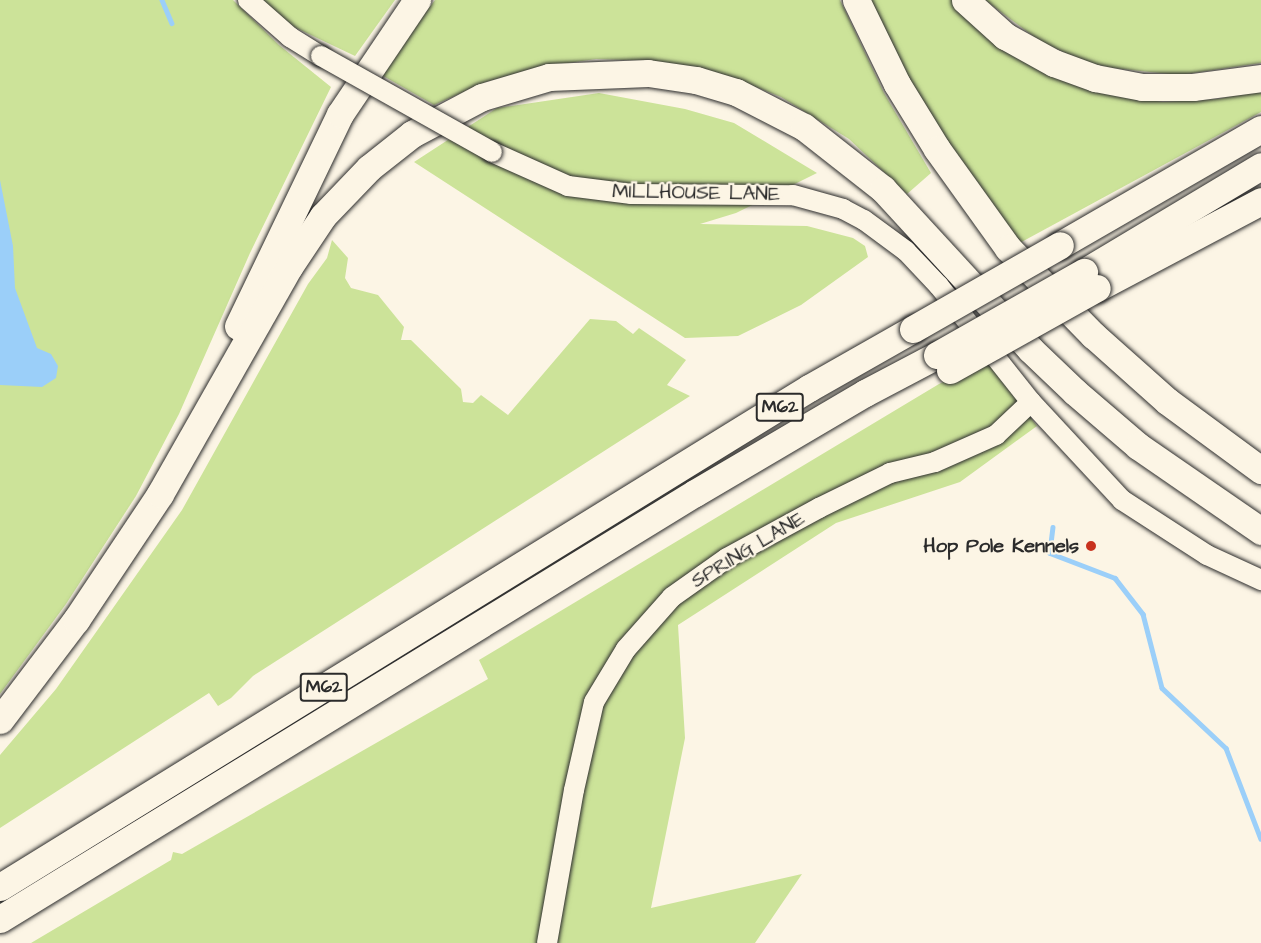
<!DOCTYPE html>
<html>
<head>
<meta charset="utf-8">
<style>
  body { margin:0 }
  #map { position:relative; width:1261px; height:943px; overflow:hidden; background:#fcf5e5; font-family:"Architects Daughter",sans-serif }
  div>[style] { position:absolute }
  .green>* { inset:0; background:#cce399 }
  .water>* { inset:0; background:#9bcff9 }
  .stream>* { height:4.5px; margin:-2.25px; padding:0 2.25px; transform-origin:2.25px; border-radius:2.25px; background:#9bcff9 }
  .roads { filter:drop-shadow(0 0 2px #2b2b2b) drop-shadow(0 0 2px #2b2b2b) }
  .minor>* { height:20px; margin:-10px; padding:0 10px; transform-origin:10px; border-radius:10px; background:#fcf5e5 }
  .highway>* { height:27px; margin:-13.5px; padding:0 13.5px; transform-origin:13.5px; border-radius:13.5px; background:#fcf5e5 }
  .bridges { filter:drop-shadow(0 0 2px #2b2b2b) drop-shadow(0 0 2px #2b2b2b) }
  .minor-bridge>* { height:20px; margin:-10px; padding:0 10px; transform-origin:10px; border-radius:10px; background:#fcf5e5 }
  .highway-bridge>* { height:27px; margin:-13.5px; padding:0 13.5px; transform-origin:13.5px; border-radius:13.5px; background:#fcf5e5 }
  .dots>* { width:16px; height:16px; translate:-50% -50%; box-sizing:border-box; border:3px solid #fcf5e5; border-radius:50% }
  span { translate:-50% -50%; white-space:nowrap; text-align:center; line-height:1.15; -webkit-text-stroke:4.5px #fcf5e5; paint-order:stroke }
  .shield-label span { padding:2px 4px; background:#fcf5e5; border:2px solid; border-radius:4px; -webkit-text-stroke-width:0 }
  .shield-label { font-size:18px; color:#2b2b2b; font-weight:700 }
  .street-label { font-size:20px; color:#2b2b2b }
  .poi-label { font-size:20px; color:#2b2b2b; font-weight:700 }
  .right { translate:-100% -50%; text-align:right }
</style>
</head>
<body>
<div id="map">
  <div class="green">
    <div style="clip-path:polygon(0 0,233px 0,279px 45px,331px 87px,250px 253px,179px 414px,136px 496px,66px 604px,0 694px)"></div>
    <div style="clip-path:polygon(260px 0,395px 0,355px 56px,294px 27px)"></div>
    <div style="clip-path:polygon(435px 0,840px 0,884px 93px,931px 173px,907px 194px,849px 139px,781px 97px,731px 77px,652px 61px,596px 59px,540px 67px,486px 82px,434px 105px,378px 73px)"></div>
    <div style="clip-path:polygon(863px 0,952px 0,1116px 95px,1163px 102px,1218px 99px,1261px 90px,1261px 112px,1016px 245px,985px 209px)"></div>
    <div style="clip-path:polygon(985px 0,1261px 0,1261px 63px,1179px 75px,1112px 68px,1086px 62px,1041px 42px)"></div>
    <div style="clip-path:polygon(599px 93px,685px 109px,734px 123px,817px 173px,736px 213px,700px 224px,807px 226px,853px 238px,865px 246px,868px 257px,801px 305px,738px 336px,685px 338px,414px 162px,497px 108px)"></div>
    <div style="clip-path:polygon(332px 240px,348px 258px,345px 278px,351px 288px,378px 295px,404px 327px,401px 340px,411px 340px,461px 389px,463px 402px,473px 403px,481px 395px,508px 415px,590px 319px,616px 321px,633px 334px,639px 328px,686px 360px,667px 385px,690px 396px,253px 676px,231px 698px,218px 706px,209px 693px,0 828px,0 755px,56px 689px,182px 510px,308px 284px,327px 258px)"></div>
    <div style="clip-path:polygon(987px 361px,1037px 426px,960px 482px,836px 523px,678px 625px,685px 738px,651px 908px,802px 874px,755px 943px,31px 943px,171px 860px,173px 852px,182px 854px,488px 679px,479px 660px,939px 384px)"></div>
  </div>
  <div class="water">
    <div style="clip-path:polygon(0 180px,13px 246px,15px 288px,37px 348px,51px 354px,58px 366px,56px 378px,42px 387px,0 385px)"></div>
  </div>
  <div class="stream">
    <div style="left:162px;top:0;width:25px;rotate:67deg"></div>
    <div style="left:1053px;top:527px;width:26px;rotate:97deg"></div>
    <div style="left:1050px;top:553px;width:70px;rotate:21deg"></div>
    <div style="left:1115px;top:578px;width:46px;rotate:52.1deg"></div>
    <div style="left:1143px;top:614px;width:76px;rotate:75.6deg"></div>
    <div style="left:1162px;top:688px;width:88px;rotate:43.2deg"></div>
    <div style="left:1226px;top:748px;width:97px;rotate:69deg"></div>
  </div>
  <div class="roads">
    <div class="minor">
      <div style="left:248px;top:0;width:56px;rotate:41.4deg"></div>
      <div style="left:290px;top:37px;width:36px;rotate:32deg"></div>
      <div style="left:492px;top:152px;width:83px;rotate:24.1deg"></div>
      <div style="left:568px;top:186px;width:64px;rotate:7.2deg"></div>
      <div style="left:631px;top:194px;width:162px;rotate:0.4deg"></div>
      <div style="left:793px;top:195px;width:52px;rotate:15.6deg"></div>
      <div style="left:843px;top:209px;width:24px;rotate:28deg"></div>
      <div style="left:864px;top:220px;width:52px;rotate:36.4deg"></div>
      <div style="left:906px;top:251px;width:48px;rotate:46.7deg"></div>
      <div style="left:939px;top:286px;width:148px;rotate:51.6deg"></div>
      <div style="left:1031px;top:402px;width:134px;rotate:47.1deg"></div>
      <div style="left:1122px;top:500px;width:101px;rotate:32.9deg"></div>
      <div style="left:1207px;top:555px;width:60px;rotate:24.8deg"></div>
      <div style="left:547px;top:943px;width:155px;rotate:-80deg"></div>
      <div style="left:574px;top:790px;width:90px;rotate:-77.2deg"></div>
      <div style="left:594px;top:702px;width:62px;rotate:-58.9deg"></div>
      <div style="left:626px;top:649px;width:69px;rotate:-48.5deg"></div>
      <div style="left:672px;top:597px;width:67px;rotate:-35.3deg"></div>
      <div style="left:727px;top:558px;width:105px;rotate:-28.5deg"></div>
      <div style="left:819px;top:508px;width:79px;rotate:-26.2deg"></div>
      <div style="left:890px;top:473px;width:46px;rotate:-13.7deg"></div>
      <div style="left:935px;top:462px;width:67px;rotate:-23.9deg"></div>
      <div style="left:996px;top:435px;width:48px;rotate:-43.3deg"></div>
    </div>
    <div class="highway">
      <div style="left:856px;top:0;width:93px;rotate:64deg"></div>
      <div style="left:897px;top:84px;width:76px;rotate:58.4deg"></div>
      <div style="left:937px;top:149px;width:122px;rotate:54.4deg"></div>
      <div style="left:1008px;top:248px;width:122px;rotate:45.7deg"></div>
      <div style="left:1093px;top:335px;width:99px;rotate:41.7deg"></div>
      <div style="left:1167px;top:401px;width:117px;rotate:36.3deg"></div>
      <div style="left:965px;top:0;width:54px;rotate:42deg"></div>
      <div style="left:1005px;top:36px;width:56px;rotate:28.9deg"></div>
      <div style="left:1054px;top:63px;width:44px;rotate:20.1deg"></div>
      <div style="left:1095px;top:78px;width:48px;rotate:10.8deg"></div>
      <div style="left:1142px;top:87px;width:51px"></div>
      <div style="left:1193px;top:87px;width:69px;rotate:-7.5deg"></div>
      <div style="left:1060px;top:245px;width:232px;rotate:-30deg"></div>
      <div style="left:1084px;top:272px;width:206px;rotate:-30.9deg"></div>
      <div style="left:1097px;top:288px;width:186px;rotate:-27.9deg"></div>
      <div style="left:238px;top:326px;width:235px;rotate:-64.3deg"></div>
      <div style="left:340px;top:114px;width:138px;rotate:-56deg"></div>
      <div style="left:0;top:720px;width:126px;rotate:-52.8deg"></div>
      <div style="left:76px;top:620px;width:151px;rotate:-56.3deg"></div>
      <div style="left:160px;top:494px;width:261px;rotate:-60.4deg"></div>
      <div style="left:289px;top:267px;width:61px;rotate:-56.3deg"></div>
      <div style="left:323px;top:216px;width:66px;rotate:-46.2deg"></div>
      <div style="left:369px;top:168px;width:55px;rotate:-38.3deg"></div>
      <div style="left:412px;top:134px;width:79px;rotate:-27.9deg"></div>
      <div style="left:482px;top:97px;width:70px;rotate:-16.6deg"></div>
      <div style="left:549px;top:77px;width:99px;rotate:-2.3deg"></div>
      <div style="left:648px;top:73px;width:49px;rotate:8.3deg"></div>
      <div style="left:696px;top:80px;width:42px;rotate:16.7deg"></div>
      <div style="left:736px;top:92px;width:76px;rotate:27.2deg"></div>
      <div style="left:804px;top:127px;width:100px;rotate:38.1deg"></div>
      <div style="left:883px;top:189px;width:217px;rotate:47.4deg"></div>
      <div style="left:1030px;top:349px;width:62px;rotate:43.7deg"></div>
      <div style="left:1075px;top:392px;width:83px;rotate:40.6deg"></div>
      <div style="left:1138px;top:446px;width:150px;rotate:34.6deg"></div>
      <div style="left:0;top:887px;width:951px;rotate:-31.67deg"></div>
      <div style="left:809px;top:388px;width:120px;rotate:-29.6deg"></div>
      <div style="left:0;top:919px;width:815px;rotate:-31.51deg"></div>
      <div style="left:695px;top:493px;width:197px;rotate:-30.5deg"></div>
      <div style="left:865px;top:393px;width:81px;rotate:-27.8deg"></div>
    </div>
  </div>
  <div class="bridges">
    <div class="minor-bridge">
      <div style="left:321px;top:56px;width:196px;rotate:29.3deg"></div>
    </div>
    <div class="highway-bridge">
      <div style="left:913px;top:329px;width:169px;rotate:-29.7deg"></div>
      <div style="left:937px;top:355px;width:169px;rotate:-29.5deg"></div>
      <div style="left:950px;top:370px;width:168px;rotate:-29.2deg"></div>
    </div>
  </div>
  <div class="dots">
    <div style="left:1091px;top:546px;background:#c8321e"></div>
  </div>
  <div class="shield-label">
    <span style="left:780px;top:407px">M62</span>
    <span style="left:324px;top:687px">M62</span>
  </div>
  <div class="street-label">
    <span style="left:696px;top:193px;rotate:1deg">MILLHOUSE LANE</span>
    <span style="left:748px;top:550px;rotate:-31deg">SPRING LANE</span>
  </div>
  <div class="poi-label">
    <span class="right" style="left:1079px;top:546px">Hop Pole Kennels</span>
  </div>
</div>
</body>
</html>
